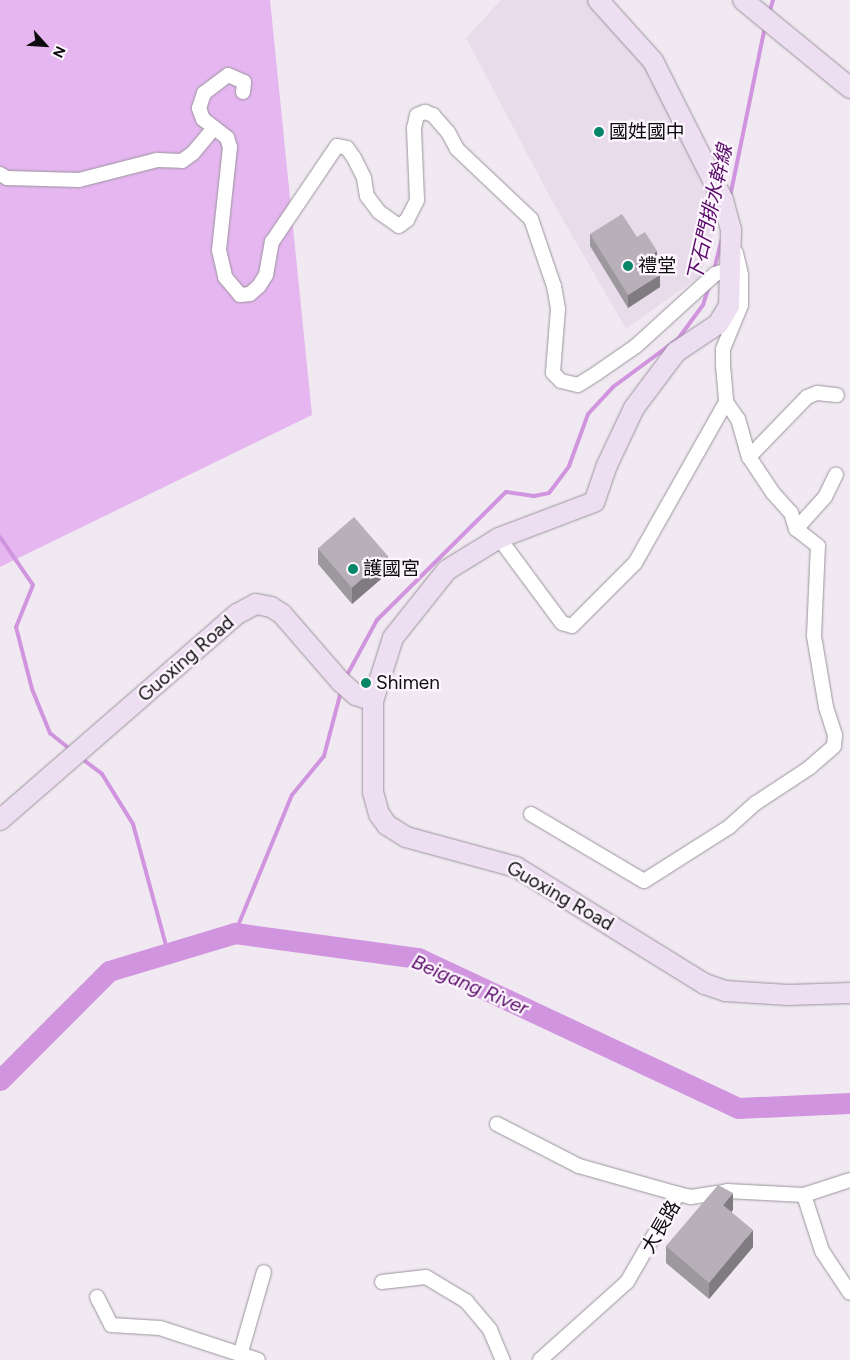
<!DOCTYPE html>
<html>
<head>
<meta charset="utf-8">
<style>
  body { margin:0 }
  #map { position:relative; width:850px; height:1360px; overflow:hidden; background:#f0e9f1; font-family:Figtree,"Noto Sans TC",sans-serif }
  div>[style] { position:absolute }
  .built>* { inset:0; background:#e8dcea }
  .green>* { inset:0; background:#e5b6f0 }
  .stream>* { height:4px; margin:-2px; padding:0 2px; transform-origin:2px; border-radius:2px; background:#d195df }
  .river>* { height:21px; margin:-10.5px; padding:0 10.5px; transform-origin:10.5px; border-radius:10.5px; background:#d195df }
  .roads { filter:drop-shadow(0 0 1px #9a949c) drop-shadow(0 0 1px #9a949c) }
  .street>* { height:14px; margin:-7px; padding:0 7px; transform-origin:7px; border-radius:7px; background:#fff }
  .secondary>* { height:20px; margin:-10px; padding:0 10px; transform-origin:10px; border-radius:10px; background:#eddef1 }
  .wall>* { inset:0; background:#9d979e }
  .shaded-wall>* { inset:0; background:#807b81 }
  .building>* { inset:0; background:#b7b0b8; transform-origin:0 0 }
  .dots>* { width:14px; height:14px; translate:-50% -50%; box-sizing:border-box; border:2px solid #fdf6fe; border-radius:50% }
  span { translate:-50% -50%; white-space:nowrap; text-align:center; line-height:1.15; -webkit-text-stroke:4.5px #fdf6fe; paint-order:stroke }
  .poi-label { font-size:19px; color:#0d0b0e }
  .left { translate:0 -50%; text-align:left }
  .street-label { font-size:19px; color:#0d0b0e }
  .water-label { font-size:20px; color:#590c68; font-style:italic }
  .north { position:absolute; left:20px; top:20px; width:50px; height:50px; -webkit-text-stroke:4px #fdf6fe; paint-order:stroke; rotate:116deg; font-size:14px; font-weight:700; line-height:20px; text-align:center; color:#0d0b0e }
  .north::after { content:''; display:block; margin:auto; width:18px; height:22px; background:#0d0b0e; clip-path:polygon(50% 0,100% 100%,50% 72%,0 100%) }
</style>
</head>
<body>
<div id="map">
  <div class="built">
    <div style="clip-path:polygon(501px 0,591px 0,649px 66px,718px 200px,712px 239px,700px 276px,626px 329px,550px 197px,466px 38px)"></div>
  </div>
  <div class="green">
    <div style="clip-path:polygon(0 0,270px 0,312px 415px,0 567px)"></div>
  </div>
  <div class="stream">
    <div style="left:769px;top:14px;width:15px;rotate:-74deg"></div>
    <div style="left:730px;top:197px;width:174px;rotate:-78.4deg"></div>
    <div style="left:714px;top:270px;width:30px;rotate:-76deg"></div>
    <div style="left:0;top:537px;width:58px;rotate:55.5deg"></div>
    <div style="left:33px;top:585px;width:45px;rotate:112deg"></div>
    <div style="left:16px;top:627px;width:64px;rotate:75.5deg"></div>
    <div style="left:32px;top:689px;width:48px;rotate:67.8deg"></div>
    <div style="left:50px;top:733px;width:27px;rotate:39deg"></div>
    <div style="left:346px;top:677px;width:65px;rotate:-61.5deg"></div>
    <div style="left:377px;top:620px;width:182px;rotate:-44.8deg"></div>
    <div style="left:506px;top:492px;width:28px;rotate:8deg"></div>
    <div style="left:534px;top:496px;width:15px;rotate:-11deg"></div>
    <div style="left:549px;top:493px;width:34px;rotate:-53deg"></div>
    <div style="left:569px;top:466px;width:55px;rotate:-69.9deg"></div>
    <div style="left:588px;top:414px;width:37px;rotate:-47deg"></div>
    <div style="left:613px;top:387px;width:81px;rotate:-36.4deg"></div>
    <div style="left:678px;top:339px;width:42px;rotate:-53.7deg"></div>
    <div style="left:703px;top:305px;width:20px;rotate:-72deg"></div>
    <div style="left:81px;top:758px;width:26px;rotate:37deg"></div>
    <div style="left:102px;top:774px;width:59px;rotate:58.2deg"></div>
    <div style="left:133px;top:824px;width:134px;rotate:74.8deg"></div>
    <div style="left:235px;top:933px;width:149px;rotate:-67.6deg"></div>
    <div style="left:292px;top:795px;width:50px;rotate:-50.6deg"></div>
    <div style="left:324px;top:756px;width:67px;rotate:-75.3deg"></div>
  </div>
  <div class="river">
    <div style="left:0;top:1080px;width:154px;rotate:-45deg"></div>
    <div style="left:109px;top:971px;width:132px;rotate:-16.8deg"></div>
    <div style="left:235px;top:933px;width:185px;rotate:7.8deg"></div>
    <div style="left:418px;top:958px;width:353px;rotate:25.1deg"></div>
    <div style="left:738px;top:1108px;width:112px;rotate:-2.6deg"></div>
  </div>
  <div class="roads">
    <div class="street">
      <div style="left:243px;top:92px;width:10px;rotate:-84deg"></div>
      <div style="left:244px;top:82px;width:17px;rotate:-156deg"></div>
      <div style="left:228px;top:75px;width:30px;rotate:143deg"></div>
      <div style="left:204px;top:93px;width:16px;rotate:108deg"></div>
      <div style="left:199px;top:108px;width:12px;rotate:70deg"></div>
      <div style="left:203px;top:119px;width:31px;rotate:38deg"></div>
      <div style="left:227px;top:138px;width:9px;rotate:72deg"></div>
      <div style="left:230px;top:147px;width:104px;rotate:96.1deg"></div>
      <div style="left:219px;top:250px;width:28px;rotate:77deg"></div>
      <div style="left:225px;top:277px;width:23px;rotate:50deg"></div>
      <div style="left:240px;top:295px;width:10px;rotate:-6deg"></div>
      <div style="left:250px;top:294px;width:12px;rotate:-42deg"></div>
      <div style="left:259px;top:286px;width:13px;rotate:-58deg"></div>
      <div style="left:266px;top:275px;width:34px;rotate:-80deg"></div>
      <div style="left:272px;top:242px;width:116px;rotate:-55.9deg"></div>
      <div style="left:337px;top:146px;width:10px;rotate:11deg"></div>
      <div style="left:347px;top:148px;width:12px;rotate:55deg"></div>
      <div style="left:354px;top:158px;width:22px;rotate:63deg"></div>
      <div style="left:364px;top:178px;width:18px;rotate:81deg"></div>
      <div style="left:367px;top:196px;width:20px;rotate:53deg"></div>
      <div style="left:379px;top:212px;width:24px;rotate:35deg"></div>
      <div style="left:399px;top:226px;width:10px;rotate:-37deg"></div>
      <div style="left:407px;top:220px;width:22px;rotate:-63deg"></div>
      <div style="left:417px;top:200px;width:72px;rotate:-92.4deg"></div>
      <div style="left:414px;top:128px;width:13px;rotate:-77deg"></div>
      <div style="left:417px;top:115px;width:9px;rotate:-21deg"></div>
      <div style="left:425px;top:112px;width:9px;rotate:21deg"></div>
      <div style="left:433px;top:115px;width:23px;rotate:49deg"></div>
      <div style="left:448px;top:132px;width:19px;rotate:62deg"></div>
      <div style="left:457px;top:149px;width:102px;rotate:43.4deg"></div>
      <div style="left:531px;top:219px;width:71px;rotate:71.1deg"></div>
      <div style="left:554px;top:286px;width:23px;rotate:80deg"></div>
      <div style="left:558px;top:309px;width:64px;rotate:94.5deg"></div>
      <div style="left:553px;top:373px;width:11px;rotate:45deg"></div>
      <div style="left:561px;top:381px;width:17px;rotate:13deg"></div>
      <div style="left:578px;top:385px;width:22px;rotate:-32deg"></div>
      <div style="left:597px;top:373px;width:47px;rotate:-34.7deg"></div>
      <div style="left:636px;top:346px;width:107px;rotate:-42.3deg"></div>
      <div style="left:715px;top:274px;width:14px;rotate:-17deg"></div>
      <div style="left:0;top:174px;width:8px;rotate:30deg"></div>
      <div style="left:7px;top:178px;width:72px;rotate:1.6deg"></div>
      <div style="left:79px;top:180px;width:81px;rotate:-14.4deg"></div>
      <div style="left:157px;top:160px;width:25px;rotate:2deg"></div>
      <div style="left:182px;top:161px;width:14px;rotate:-36deg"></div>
      <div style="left:193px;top:153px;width:33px;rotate:-50deg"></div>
      <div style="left:736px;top:253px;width:23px;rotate:77deg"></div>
      <div style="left:741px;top:275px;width:30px;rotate:90deg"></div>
      <div style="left:741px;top:305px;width:48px;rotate:112.2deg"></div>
      <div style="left:723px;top:349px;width:16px;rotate:90deg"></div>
      <div style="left:723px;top:365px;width:37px;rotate:85deg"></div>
      <div style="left:726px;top:402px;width:21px;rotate:55deg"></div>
      <div style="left:738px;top:419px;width:40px;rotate:74deg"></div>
      <div style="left:749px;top:457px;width:83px;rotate:-46deg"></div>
      <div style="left:807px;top:397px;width:11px;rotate:-22deg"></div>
      <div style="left:817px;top:393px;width:20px;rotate:6deg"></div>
      <div style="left:796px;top:529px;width:43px;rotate:-47.8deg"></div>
      <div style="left:825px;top:497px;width:25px;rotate:-64deg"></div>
      <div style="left:499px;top:538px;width:106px;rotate:53.5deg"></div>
      <div style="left:562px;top:623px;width:10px;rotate:17deg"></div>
      <div style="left:572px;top:626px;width:89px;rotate:-45deg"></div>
      <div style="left:635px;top:563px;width:185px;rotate:-60.5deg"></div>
      <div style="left:531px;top:814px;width:131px;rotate:30.7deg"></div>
      <div style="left:644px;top:881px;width:101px;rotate:-32.4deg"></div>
      <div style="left:729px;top:827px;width:36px;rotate:-42deg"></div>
      <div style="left:756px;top:803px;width:64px;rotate:-33.4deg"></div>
      <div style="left:809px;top:768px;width:33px;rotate:-41deg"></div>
      <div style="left:834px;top:746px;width:11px;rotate:-85deg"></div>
      <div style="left:835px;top:735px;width:29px;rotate:-108deg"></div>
      <div style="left:826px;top:707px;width:72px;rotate:-99.6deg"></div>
      <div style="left:814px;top:636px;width:90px;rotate:-87.5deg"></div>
      <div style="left:818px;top:546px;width:28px;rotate:-142deg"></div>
      <div style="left:796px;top:529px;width:17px;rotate:-107deg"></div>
      <div style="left:791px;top:513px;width:27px;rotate:-132deg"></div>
      <div style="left:773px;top:493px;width:43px;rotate:-123.7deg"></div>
      <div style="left:497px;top:1124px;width:92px;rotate:27.1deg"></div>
      <div style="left:579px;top:1166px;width:103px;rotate:15.8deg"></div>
      <div style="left:804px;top:1195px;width:59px;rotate:72.2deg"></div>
      <div style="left:822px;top:1251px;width:50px;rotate:56.3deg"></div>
      <div style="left:382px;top:1282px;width:44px;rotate:-6.5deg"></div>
      <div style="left:426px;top:1277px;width:47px;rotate:31deg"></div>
      <div style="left:466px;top:1301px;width:38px;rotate:50deg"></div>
      <div style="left:490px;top:1330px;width:33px;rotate:67deg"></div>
      <div style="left:97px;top:1297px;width:31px;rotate:63deg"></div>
      <div style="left:111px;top:1325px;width:49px;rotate:3.5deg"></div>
      <div style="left:160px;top:1328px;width:103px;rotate:18.1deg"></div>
      <div style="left:241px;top:1352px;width:83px;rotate:-74deg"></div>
      <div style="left:540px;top:1360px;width:117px;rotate:-41.9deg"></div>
      <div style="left:627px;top:1282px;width:102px;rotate:-59.9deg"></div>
      <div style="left:678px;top:1194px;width:13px;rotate:13deg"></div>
      <div style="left:691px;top:1197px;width:36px;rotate:-9deg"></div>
      <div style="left:727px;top:1191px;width:77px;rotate:3deg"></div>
      <div style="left:804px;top:1195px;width:48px;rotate:-18.1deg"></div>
    </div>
    <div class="secondary">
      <div style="left:598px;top:0;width:82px;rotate:48deg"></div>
      <div style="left:653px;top:61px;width:156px;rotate:63.3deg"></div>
      <div style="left:723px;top:200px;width:31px;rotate:75deg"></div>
      <div style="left:731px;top:230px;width:76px;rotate:91.5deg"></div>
      <div style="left:729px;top:306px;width:21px;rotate:121deg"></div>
      <div style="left:718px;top:324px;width:50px;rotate:146.3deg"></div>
      <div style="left:676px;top:352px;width:70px;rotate:126.9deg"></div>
      <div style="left:634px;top:408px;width:63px;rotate:115.3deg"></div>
      <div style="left:607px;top:465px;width:39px;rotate:109deg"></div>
      <div style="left:594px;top:502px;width:102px;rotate:159.2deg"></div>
      <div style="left:499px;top:538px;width:61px;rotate:148.4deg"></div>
      <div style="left:447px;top:570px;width:87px;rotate:128.5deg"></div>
      <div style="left:393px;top:638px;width:66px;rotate:107.6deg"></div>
      <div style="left:373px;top:701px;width:91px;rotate:90deg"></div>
      <div style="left:373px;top:792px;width:23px;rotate:75deg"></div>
      <div style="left:379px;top:814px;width:14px;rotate:54deg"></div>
      <div style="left:387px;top:825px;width:22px;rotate:32deg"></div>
      <div style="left:406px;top:837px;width:114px;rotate:15.3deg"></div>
      <div style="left:516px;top:867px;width:222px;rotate:31.8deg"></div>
      <div style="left:705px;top:984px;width:21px;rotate:19deg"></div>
      <div style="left:725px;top:991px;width:63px;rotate:3.6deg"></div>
      <div style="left:788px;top:995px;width:62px;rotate:-1.8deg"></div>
      <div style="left:743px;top:0;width:139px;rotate:39.4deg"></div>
      <div style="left:0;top:820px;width:314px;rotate:-41deg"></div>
      <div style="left:237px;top:614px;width:21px;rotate:-28deg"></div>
      <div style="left:256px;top:604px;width:15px;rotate:11deg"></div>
      <div style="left:271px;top:607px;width:13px;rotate:32deg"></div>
      <div style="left:282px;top:614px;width:90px;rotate:49.1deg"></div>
      <div style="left:341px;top:682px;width:20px;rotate:41deg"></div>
      <div style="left:356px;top:695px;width:18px;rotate:19deg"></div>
    </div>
  </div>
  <div class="wall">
    <div style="clip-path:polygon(590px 234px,637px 237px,657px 264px,655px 265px,660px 287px,628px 308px,590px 246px)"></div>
    <div style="clip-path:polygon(318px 548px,388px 573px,352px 604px,318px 564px)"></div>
    <div style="clip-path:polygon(733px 1210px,731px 1212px,753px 1247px,709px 1299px,666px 1263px,666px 1246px)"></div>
  </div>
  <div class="shaded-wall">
    <div style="clip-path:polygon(657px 251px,657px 264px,649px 268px,649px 256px)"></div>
    <div style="clip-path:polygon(660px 275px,660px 287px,628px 308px,628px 295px)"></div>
    <div style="clip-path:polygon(388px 556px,388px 573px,352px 604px,352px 587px)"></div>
    <div style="clip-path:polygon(733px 1193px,733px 1210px,723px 1221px,723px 1205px)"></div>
    <div style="clip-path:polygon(753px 1230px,753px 1247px,709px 1299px,709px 1283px)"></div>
  </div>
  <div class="building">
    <div style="clip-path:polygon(622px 214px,637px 237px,645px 232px,657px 251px,649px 256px,660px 275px,628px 295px,590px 234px)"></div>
    <div style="left:354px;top:517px;width:52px;height:48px;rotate:49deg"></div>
    <div style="clip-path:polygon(718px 1185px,733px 1193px,723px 1205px,753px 1230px,709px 1283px,666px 1246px)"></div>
  </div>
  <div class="dots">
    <div style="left:599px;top:132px;background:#068668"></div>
    <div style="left:628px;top:266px;background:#068668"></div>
    <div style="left:353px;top:569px;background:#068668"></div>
    <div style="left:366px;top:683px;background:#068668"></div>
  </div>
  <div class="poi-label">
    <span class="left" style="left:609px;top:132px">國姓國中</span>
    <span class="left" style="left:638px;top:266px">禮堂</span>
    <span class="left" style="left:363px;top:569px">護國宮</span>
    <span class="left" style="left:376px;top:683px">Shimen</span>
  </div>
  <div class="street-label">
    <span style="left:186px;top:659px;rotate:-41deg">Guoxing Road</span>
    <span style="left:560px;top:896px;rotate:30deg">Guoxing Road</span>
    <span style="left:661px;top:1227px;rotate:-60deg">大長路</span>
  </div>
  <div class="water-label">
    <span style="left:710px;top:213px;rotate:-77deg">下石門排水幹線</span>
    <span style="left:470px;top:985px;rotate:23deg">Beigang River</span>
  </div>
  <div class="north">N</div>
</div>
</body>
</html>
